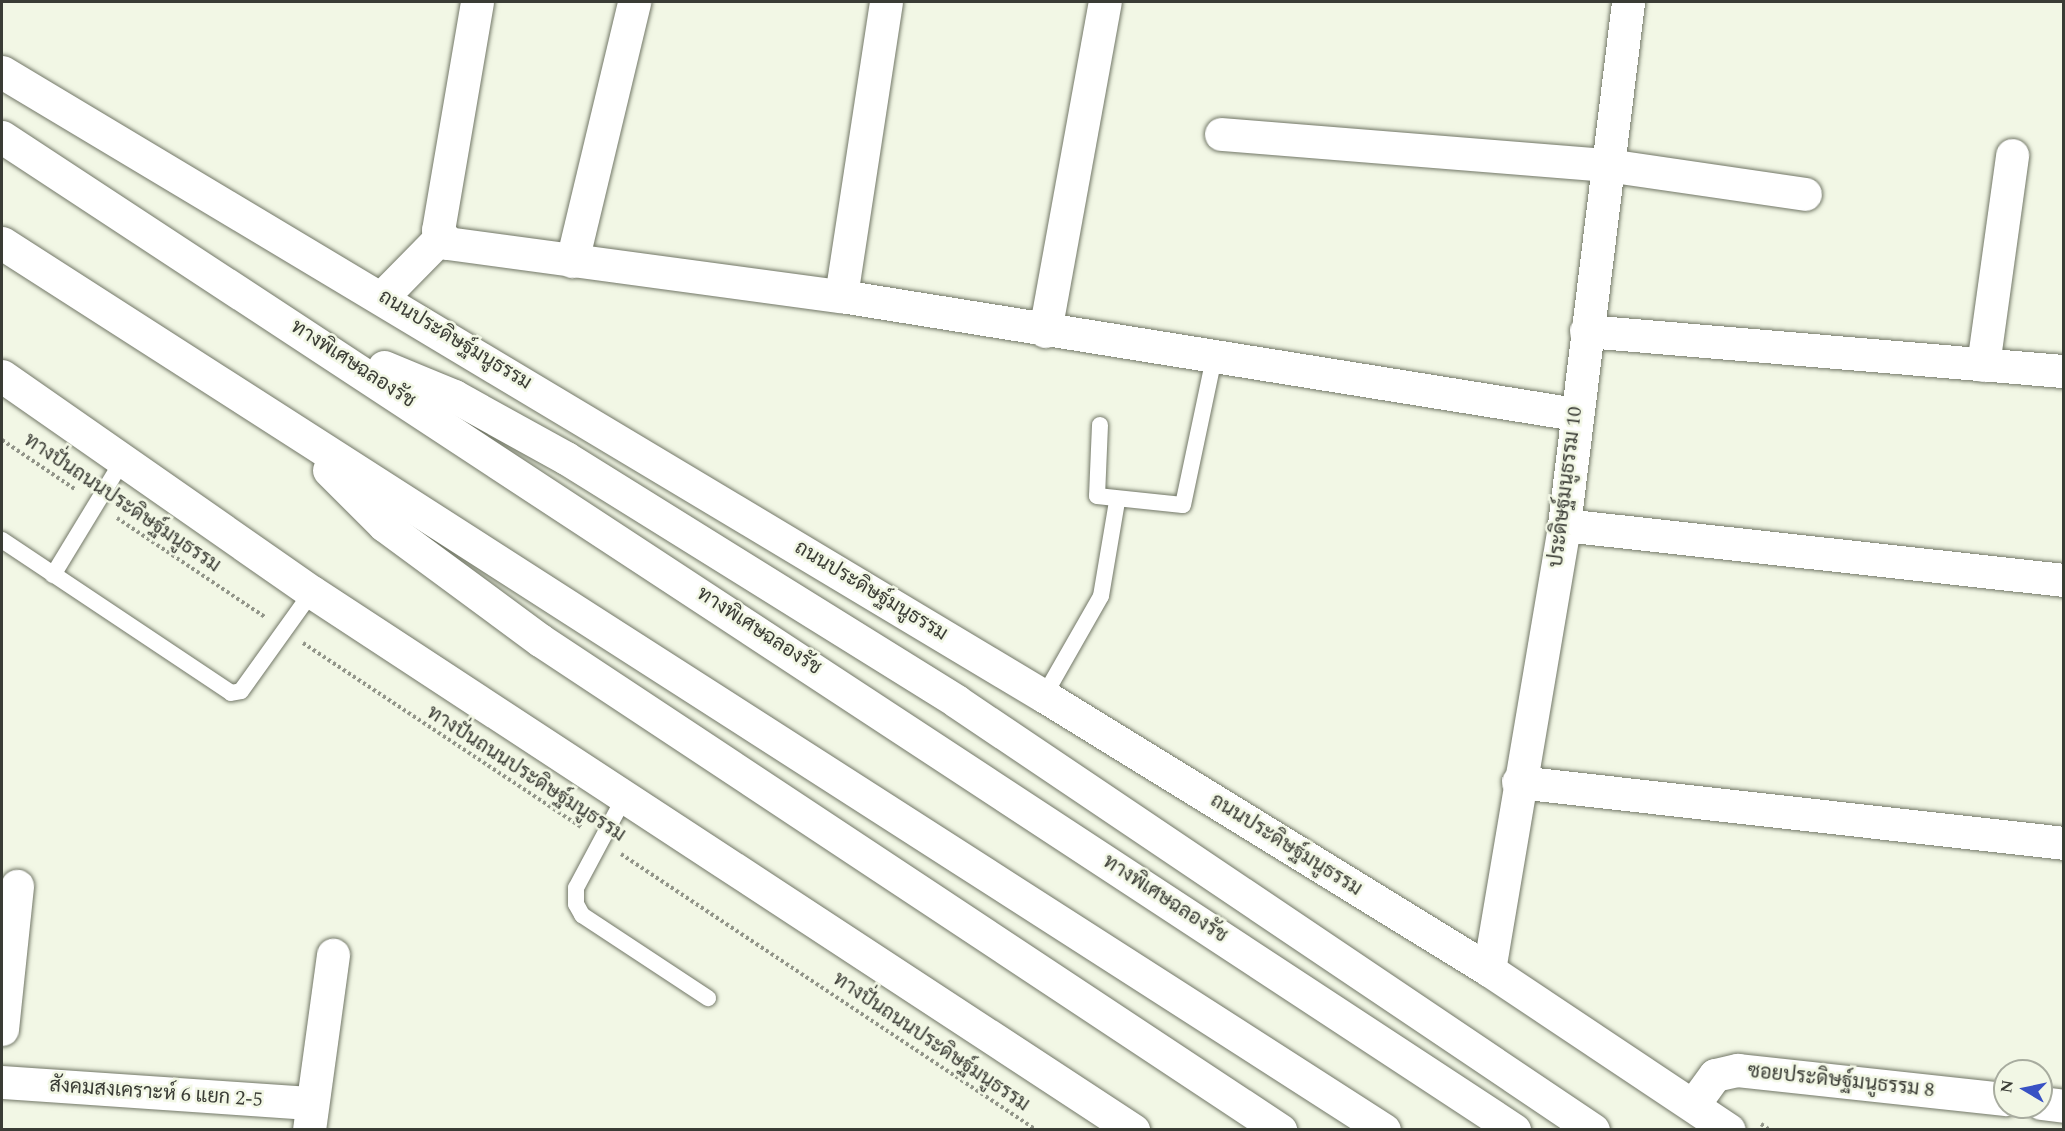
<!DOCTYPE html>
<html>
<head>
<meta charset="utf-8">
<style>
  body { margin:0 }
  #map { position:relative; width:2065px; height:1131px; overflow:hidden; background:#f2f7e5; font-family:Spectral,Sarabun,serif }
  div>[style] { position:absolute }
  .path>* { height:4px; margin-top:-2px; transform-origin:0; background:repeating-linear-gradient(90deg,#93968a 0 3px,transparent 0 6px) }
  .roads { filter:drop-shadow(0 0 2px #727767) drop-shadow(0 0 2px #727767) }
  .service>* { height:16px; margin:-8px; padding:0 8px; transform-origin:8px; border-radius:8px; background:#fff }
  .minor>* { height:33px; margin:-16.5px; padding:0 16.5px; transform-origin:16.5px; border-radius:16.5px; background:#fff }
  .primary>* { height:33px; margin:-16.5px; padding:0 16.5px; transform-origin:16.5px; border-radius:16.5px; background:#fff }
  .motorway>* { height:33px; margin:-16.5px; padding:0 16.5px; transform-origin:16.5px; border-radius:16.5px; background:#fff }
  span { translate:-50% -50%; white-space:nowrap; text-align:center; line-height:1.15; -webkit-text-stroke:5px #f2f7e5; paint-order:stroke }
  .street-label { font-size:20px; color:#3a3c35 }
  .frame { position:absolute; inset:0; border:3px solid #3a3c35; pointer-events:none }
  .north { position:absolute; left:1993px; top:1059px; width:60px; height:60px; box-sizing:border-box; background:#f2f7e5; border:2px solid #a8ac9f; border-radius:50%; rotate:279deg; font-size:16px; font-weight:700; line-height:24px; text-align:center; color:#3a3c35 }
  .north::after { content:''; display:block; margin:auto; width:21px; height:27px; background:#3952c4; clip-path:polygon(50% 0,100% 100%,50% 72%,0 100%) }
</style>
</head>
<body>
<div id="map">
  <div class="path">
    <div style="left:2px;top:440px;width:89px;rotate:34deg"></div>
    <div style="left:117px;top:518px;width:178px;rotate:33.8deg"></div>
    <div style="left:303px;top:643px;width:335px;rotate:33.5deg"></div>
    <div style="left:621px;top:854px;width:498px;rotate:33.6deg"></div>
    <div style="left:1761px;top:1124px;width:11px;rotate:34deg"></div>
  </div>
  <div class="roads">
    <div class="service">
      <div style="left:1100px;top:425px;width:71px;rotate:92.4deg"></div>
      <div style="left:1097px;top:496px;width:86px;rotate:6deg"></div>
      <div style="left:1183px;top:505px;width:150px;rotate:-78.1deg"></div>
      <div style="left:2px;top:540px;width:275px;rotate:33.7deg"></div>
      <div style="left:231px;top:693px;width:10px;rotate:-11deg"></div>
      <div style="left:241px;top:691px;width:122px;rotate:-54.4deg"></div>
      <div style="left:53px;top:575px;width:135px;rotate:-58.7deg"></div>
      <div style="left:1044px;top:696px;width:115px;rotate:-60.3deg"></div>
      <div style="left:1101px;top:596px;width:96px;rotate:-80.4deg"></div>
      <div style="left:624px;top:798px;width:102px;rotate:118.1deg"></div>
      <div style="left:576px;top:888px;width:16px;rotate:90deg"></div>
      <div style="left:576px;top:904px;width:13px;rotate:61deg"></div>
      <div style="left:582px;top:915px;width:151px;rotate:33.4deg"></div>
    </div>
    <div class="minor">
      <div style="left:477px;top:2px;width:231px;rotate:99.7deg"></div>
      <div style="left:438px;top:230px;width:16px;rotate:55deg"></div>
      <div style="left:447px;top:243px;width:398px;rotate:7.7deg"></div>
      <div style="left:841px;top:296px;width:743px;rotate:9.13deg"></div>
      <div style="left:1221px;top:134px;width:387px;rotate:4.6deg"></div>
      <div style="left:1607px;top:165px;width:200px;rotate:8.3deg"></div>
      <div style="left:572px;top:261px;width:266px;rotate:-76.5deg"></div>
      <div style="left:383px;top:296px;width:81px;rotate:-45.5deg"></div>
      <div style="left:841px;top:296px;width:297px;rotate:-81.3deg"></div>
      <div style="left:1045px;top:331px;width:334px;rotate:-79.7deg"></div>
      <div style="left:1586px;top:331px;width:480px;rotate:4.8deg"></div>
      <div style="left:1983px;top:365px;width:212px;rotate:-82.1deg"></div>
      <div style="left:1564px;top:525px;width:503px;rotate:6.28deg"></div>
      <div style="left:1518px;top:782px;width:549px;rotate:6.37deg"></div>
      <div style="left:1489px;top:970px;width:451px;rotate:-80.4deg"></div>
      <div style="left:1564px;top:525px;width:527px;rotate:-83.02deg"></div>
      <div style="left:2px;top:1029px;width:144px;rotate:-84deg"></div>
      <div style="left:2px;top:1082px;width:310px;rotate:3.9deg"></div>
      <div style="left:2041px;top:1103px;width:23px;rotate:7deg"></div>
      <div style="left:1693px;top:1105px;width:37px;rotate:-54deg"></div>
      <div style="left:1715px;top:1075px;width:23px;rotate:-13deg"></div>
      <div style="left:1737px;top:1070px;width:270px;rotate:6.2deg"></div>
      <div style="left:309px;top:1130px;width:177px;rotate:-82.2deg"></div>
    </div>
    <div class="primary">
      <div style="left:2px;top:72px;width:1215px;rotate:30.92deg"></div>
      <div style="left:1044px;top:696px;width:523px;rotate:31.62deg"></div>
      <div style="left:1489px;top:970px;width:288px;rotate:33.7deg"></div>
      <div style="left:2px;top:376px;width:378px;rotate:34.9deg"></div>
      <div style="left:312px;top:592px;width:982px;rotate:33.24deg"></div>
    </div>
    <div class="motorway">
      <div style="left:2px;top:137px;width:1809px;rotate:33.29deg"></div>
      <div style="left:2px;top:243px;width:1642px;rotate:32.69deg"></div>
      <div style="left:384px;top:367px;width:76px;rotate:22.5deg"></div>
      <div style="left:454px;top:396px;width:128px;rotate:29deg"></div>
      <div style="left:566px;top:458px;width:460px;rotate:31.9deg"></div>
      <div style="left:956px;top:701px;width:768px;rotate:33.96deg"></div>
      <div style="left:329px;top:470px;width:78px;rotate:45deg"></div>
      <div style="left:384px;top:525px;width:194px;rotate:36.4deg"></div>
      <div style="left:540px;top:640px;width:888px;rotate:33.51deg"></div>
    </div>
  </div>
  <div class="street-label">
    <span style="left:455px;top:340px;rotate:31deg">ถนนประดิษฐ์มนูธรรม</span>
    <span style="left:353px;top:364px;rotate:33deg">ทางพิเศษฉลองรัช</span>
    <span style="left:1566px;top:487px;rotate:-83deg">ประดิษฐ์มนูธรรม 10</span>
    <span style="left:122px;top:503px;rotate:34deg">ทางปั่นถนนประดิษฐ์มนูธรรม</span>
    <span style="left:871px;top:591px;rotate:31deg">ถนนประดิษฐ์มนูธรรม</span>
    <span style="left:759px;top:631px;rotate:33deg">ทางพิเศษฉลองรัช</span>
    <span style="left:526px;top:774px;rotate:33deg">ทางปั่นถนนประดิษฐ์มนูธรรม</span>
    <span style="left:1286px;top:845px;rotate:32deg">ถนนประดิษฐ์มนูธรรม</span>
    <span style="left:1165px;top:899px;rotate:33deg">ทางพิเศษฉลองรัช</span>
    <span style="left:931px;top:1042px;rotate:34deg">ทางปั่นถนนประดิษฐ์มนูธรรม</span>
    <span style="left:1841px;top:1081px;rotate:6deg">ซอยประดิษฐ์มนูธรรม 8</span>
    <span style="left:156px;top:1093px;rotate:4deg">สังคมสงเคราะห์ 6 แยก 2-5</span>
  </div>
  <div class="frame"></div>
  <div class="north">N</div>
</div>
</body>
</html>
